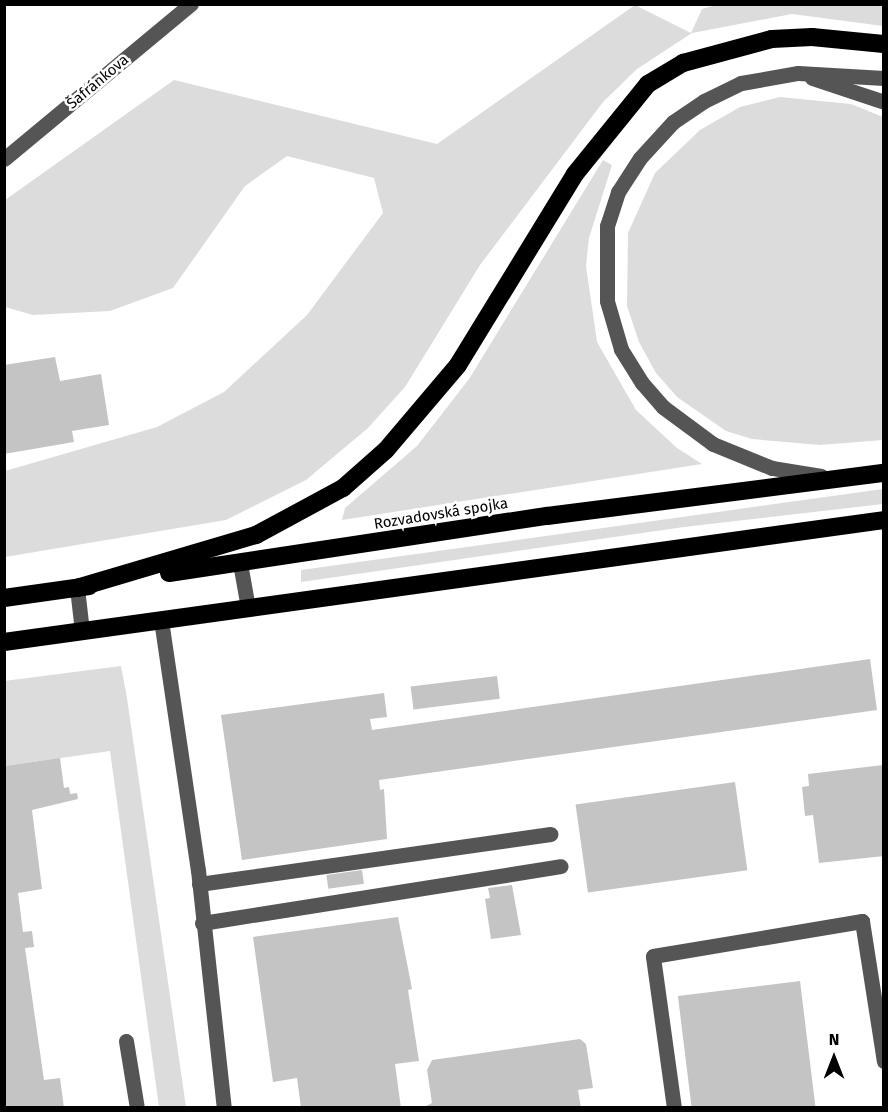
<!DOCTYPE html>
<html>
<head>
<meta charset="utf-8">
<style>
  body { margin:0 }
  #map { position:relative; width:888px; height:1112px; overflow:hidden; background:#fff; font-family:"Fira Sans",sans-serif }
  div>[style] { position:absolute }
  .green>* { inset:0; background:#dcdcdc }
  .building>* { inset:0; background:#c4c4c4; transform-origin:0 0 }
  .minor>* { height:15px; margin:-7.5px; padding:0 7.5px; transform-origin:7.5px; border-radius:7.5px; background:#555 }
  .highway>* { height:18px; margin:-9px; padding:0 9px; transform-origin:9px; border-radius:9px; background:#000 }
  span { translate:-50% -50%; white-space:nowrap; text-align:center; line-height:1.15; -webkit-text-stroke:5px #fff; paint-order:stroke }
  .street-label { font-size:15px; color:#000 }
  .frame { position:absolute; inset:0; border:6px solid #000; pointer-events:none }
  .north { position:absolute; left:804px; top:1028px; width:60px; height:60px; -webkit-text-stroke:4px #fff; paint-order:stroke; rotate:0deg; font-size:16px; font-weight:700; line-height:24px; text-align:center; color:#000 }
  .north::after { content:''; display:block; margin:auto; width:21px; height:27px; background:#000; clip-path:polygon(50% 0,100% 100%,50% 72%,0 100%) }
</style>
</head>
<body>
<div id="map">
  <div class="green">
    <div style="clip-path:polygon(635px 5px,691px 33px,702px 9px,719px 4px,883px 5px,883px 26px,792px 14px,692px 33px,637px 69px,603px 102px,480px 265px,405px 387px,368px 428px,306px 480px,226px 520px,5px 557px,5px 471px,157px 427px,224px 392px,307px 315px,383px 213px,374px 178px,287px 156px,245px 186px,173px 288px,110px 311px,33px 315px,5px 307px,5px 200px,174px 80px,437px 144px)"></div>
    <div style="clip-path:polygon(780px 97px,851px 104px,883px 117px,883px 440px,820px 445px,752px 439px,726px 431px,677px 397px,656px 373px,639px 342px,627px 306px,628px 233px,655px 173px,700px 130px,740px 107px)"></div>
    <div style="clip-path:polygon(603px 160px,612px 165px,589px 238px,586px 266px,597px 342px,636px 410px,677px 448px,702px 464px,342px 520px,345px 508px,417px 446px,469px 379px)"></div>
    <div style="clip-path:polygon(883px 489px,883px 504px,684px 527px,301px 582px,301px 570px)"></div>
    <div style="clip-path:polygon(121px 666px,127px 698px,186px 1107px,159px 1107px,110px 751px,5px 766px,4px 681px)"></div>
  </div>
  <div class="building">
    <div style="clip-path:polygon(55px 357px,60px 381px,101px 374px,109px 425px,72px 431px,74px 442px,4px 454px,4px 365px)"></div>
    <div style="clip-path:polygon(870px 659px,877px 710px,379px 780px,380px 790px,384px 789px,387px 839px,242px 860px,221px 715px,384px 693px,387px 717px,370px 719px,372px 730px)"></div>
    <div style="left:497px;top:676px;width:23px;height:87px;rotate:83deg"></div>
    <div style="clip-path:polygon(60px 758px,64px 788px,69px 787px,70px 794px,77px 793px,78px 799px,32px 810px,42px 889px,18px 893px,23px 932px,32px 931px,34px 947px,25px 948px,44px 1080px,60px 1078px,64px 1108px,5px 1108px,5px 766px)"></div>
    <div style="clip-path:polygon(883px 765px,884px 856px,819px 863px,813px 815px,805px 816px,802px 787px,809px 786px,808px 774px)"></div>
    <div style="left:735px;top:782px;width:89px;height:161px;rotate:82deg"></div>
    <div style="left:362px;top:870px;width:14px;height:36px;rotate:82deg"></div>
    <div style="clip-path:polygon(512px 885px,521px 935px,491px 939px,485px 899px,490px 898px,488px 888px)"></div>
    <div style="clip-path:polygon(398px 917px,412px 989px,408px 990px,419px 1061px,395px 1064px,401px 1108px,301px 1108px,297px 1078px,273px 1082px,253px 937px)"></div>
    <div style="left:800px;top:981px;width:128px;height:123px;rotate:83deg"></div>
    <div style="clip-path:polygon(580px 1039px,586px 1044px,593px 1088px,578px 1090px,581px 1108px,422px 1108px,432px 1103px,427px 1070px,432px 1060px)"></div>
  </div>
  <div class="minor">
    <div style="left:812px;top:78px;width:76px;rotate:18.4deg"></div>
    <div style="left:4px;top:159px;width:243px;rotate:-39.7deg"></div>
    <div style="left:821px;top:476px;width:50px;rotate:-170.7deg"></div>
    <div style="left:772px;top:468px;width:64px;rotate:-157.9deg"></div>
    <div style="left:713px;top:444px;width:62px;rotate:-143.5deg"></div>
    <div style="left:663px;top:407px;width:32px;rotate:-131deg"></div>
    <div style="left:642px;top:383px;width:40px;rotate:-122deg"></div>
    <div style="left:621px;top:349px;width:50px;rotate:-106.3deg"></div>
    <div style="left:607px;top:301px;width:75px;rotate:-90deg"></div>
    <div style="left:607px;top:226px;width:36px;rotate:-72deg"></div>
    <div style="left:618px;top:192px;width:40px;rotate:-57.1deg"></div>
    <div style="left:640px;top:158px;width:49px;rotate:-47.5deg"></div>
    <div style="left:673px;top:122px;width:37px;rotate:-34deg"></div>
    <div style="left:704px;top:101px;width:41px;rotate:-25.9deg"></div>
    <div style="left:741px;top:83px;width:58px;rotate:-10deg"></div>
    <div style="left:798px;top:73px;width:86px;rotate:3.3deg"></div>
    <div style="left:240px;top:563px;width:46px;rotate:79.9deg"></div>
    <div style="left:77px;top:588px;width:43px;rotate:83.4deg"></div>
    <div style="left:161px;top:620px;width:253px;rotate:81.6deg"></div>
    <div style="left:198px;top:870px;width:239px;rotate:83.8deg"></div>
    <div style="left:199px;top:884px;width:355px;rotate:-8.1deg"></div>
    <div style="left:202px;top:923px;width:363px;rotate:-9deg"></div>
    <div style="left:126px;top:1041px;width:68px;rotate:80.7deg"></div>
    <div style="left:674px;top:1108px;width:153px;rotate:-97.9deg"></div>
    <div style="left:653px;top:956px;width:212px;rotate:-9.5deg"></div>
    <div style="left:862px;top:921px;width:142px;rotate:81.1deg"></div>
  </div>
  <div class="highway">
    <div style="left:169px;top:573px;width:382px;rotate:-8.6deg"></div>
    <div style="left:547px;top:516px;width:340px;rotate:-7.3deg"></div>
    <div style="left:77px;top:588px;width:187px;rotate:-16.5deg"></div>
    <div style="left:256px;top:535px;width:99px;rotate:-28.4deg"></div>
    <div style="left:343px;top:488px;width:57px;rotate:-41.5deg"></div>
    <div style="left:386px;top:450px;width:111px;rotate:-49.7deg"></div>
    <div style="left:458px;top:365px;width:224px;rotate:-58.5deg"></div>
    <div style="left:575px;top:174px;width:116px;rotate:-51deg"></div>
    <div style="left:648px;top:84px;width:41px;rotate:-31deg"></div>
    <div style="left:683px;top:63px;width:92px;rotate:-15.1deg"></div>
    <div style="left:772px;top:39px;width:40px;rotate:-2.9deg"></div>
    <div style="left:812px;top:37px;width:72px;rotate:5.6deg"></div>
    <div style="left:4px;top:598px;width:86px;rotate:-8deg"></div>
    <div style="left:4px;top:642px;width:888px;rotate:-7.89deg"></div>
  </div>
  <div class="street-label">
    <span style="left:98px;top:82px;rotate:-40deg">Šafránkova</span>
    <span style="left:441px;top:514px;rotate:-9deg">Rozvadovská spojka</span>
  </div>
  <div class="frame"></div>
  <div class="north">N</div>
</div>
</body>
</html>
